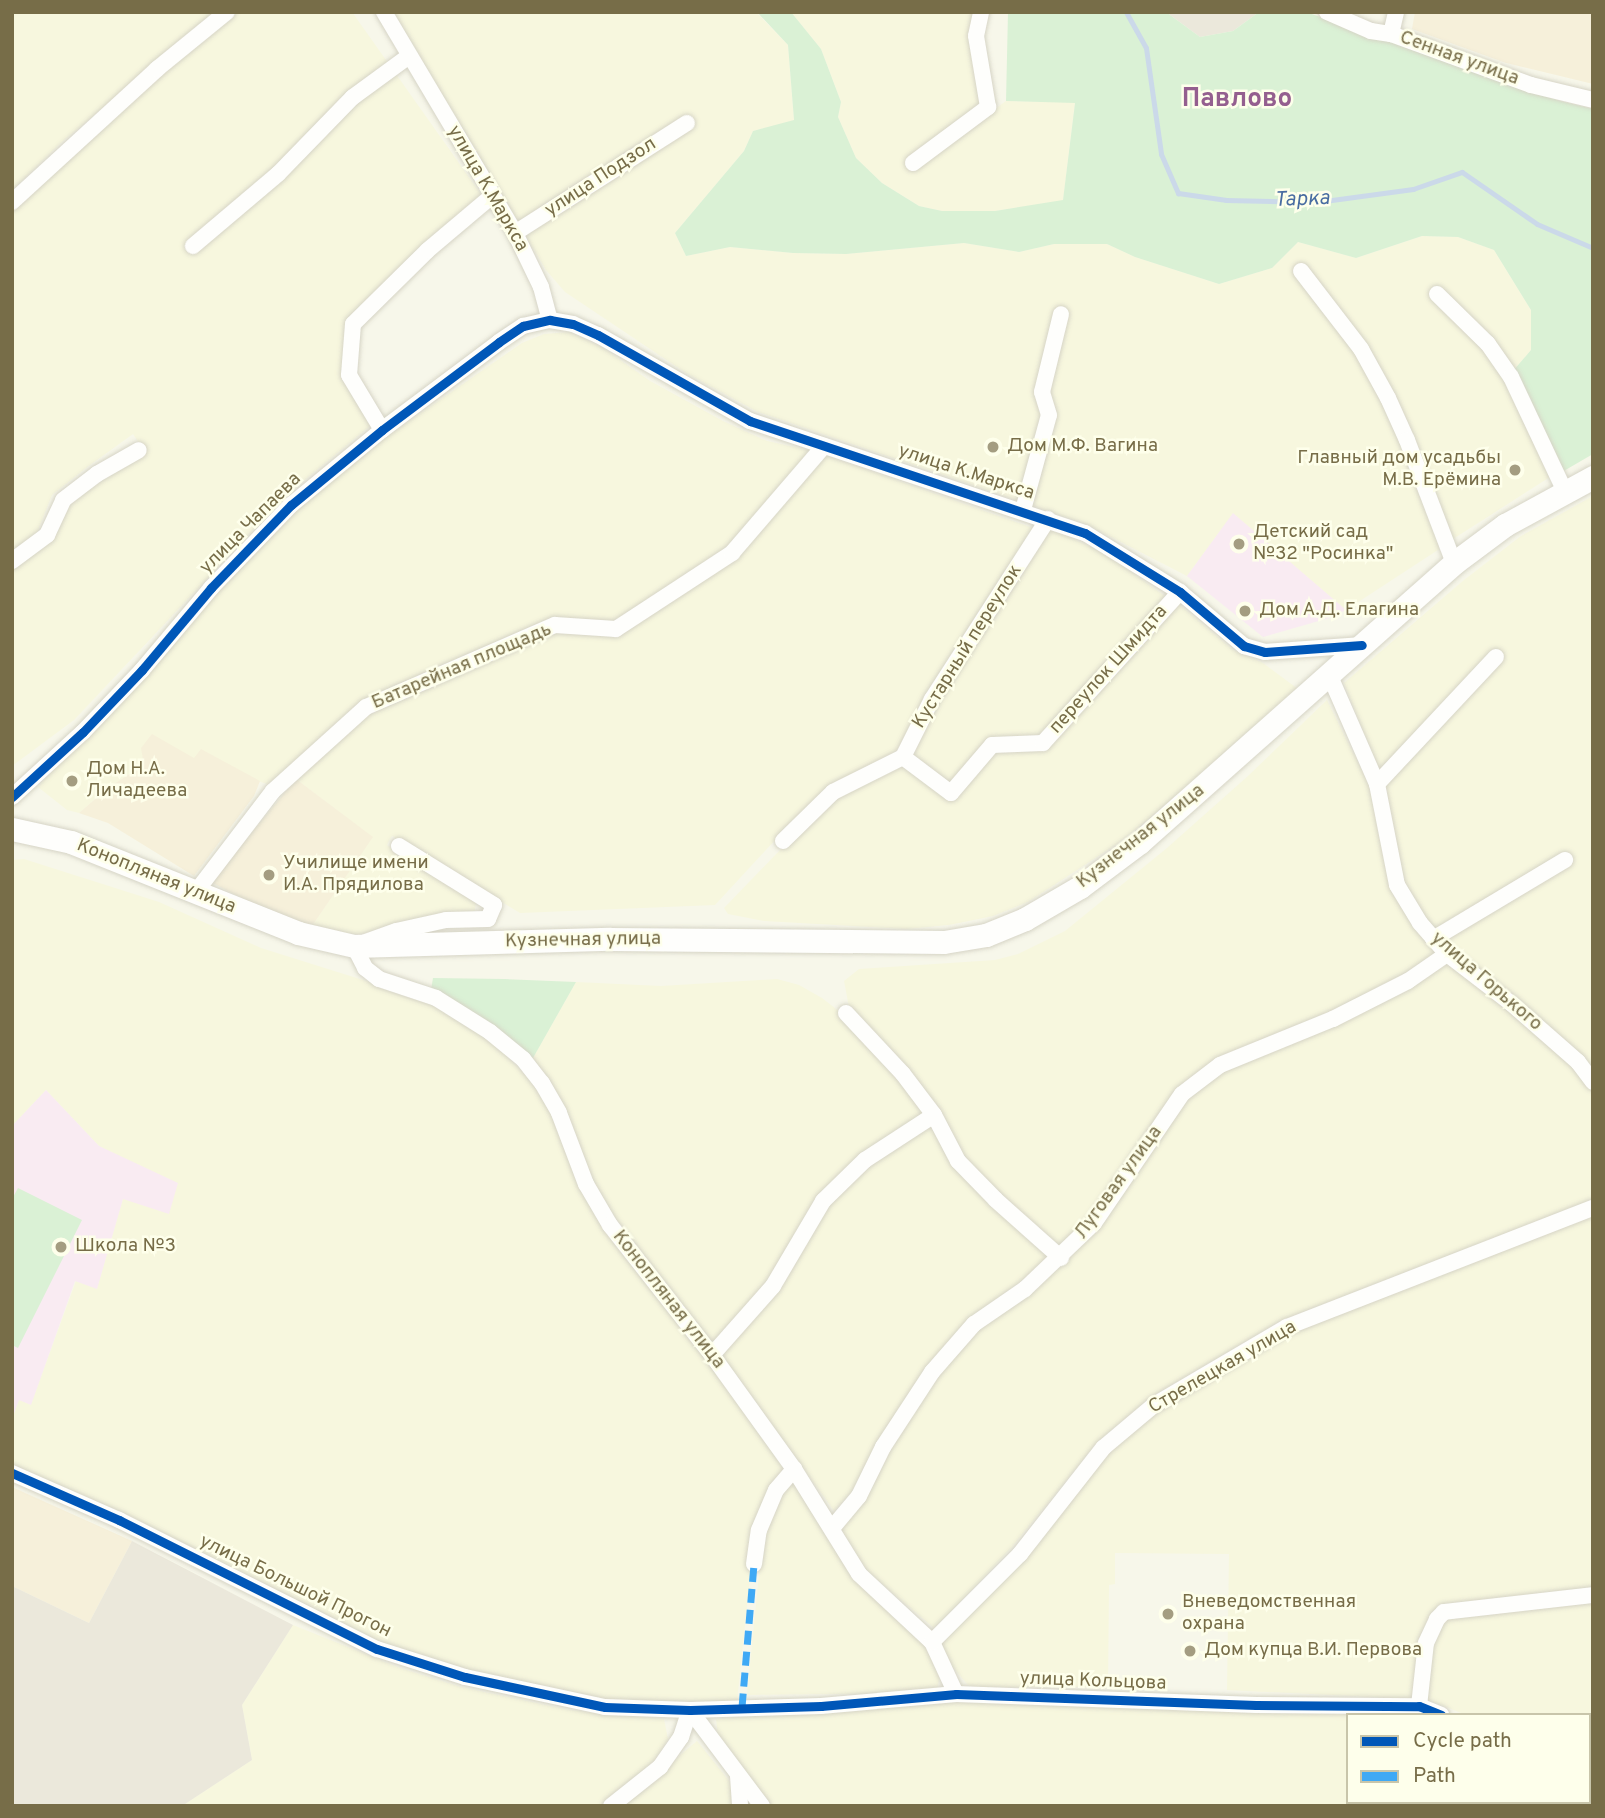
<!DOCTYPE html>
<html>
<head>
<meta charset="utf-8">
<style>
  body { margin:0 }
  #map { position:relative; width:1605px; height:1818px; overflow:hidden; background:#f7f7ea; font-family:Overpass,sans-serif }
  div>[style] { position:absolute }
  .residential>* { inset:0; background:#f7f7de }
  .commercial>* { inset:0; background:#f6f0da }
  .industrial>* { inset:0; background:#ebe8db }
  .education>* { inset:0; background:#f9ebf2 }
  .green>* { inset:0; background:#daf1d5 }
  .stream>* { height:5px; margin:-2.5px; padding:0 2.5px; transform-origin:2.5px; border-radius:2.5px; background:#cbd9e9 }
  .roads { filter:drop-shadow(0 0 2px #d6d4c6) drop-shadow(0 0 2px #d6d4c6) }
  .minor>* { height:16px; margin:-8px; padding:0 8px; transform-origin:8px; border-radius:8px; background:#fefefc }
  .secondary>* { height:23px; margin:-11.5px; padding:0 11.5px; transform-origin:11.5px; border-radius:11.5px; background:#fefefc }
  .quiet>* { height:7px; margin-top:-3.5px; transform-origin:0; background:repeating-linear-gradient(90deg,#3fa9f5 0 14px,transparent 0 21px) }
  .cycleway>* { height:9px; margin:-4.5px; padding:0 4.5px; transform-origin:4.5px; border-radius:4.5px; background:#0057b8 }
  .dots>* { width:19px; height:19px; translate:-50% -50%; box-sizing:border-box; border:4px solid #feffeb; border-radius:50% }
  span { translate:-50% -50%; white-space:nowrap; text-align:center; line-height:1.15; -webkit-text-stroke:5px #feffeb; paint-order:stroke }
  .street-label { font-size:19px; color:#776d48 }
  .poi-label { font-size:19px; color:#776d48 }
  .left { translate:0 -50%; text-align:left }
  .right { translate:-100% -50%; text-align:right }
  .water-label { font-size:21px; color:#496da1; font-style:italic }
  .district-label { font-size:26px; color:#945f8f; font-weight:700 }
  .frame { position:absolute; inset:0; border:14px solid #776d48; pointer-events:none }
  .legend { position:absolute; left:1346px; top:1713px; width:245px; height:91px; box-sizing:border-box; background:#feffeb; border:2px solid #c8c5aa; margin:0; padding:9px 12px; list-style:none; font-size:21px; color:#776d48 }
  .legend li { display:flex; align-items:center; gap:14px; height:35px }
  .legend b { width:35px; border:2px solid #c8c5aa }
</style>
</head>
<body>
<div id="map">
  <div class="residential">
    <div style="clip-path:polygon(12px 12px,218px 12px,63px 141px,12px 190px)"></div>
    <div style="clip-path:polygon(239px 12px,352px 12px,483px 197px,347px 322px,345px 377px,370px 426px,283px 498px,74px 720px,12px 766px,12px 567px,67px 505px,145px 452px,133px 434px,90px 465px,52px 495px,37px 533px,12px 552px,12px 208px,147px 85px)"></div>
    <div style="clip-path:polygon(392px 12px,756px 12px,788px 45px,794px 121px,753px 131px,744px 151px,675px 233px,686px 256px,730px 247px,793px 253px,846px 254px,964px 243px,1019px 252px,1054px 244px,1107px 244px,1135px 257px,1219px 284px,1272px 268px,1298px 242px,1356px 258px,1422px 236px,1458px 237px,1494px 250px,1531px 310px,1531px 350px,1513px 371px,1490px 340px,1437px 290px,1433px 293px,1485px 348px,1508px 380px,1553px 475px,1450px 541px,1393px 396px,1345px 319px,1302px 266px,1297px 271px,1357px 346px,1385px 399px,1444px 546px,1346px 610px,1233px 514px,1187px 576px,1086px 524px,758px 412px,686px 373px,565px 292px,546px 270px)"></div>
    <div style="clip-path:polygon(791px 12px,976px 12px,981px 102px,952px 129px,905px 161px,911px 171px,1006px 101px,1075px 102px,1063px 201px,995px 211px,942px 211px,919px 206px,882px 183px,856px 158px,838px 117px,841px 102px,821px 49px)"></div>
    <div style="clip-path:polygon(569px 332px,603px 348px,650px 381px,723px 421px,767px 441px,813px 451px,729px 548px,612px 623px,555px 618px,357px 707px,270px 785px,194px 759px,144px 765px,109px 787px,79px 813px,67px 810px,38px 787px,292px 510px,342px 468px,522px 343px,544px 334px)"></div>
    <div style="clip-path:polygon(822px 454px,1033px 528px,896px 751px,832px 787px,776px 839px,715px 905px,520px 913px,392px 836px,387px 845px,477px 897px,474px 915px,359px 934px,339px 934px,312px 926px,372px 837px,296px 779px,358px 720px,556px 632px,615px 633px,735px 555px)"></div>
    <div style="clip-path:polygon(1593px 496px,1593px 1071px,1454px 951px,1425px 917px,1403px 882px,1387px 791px,1344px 683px,1464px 580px,1521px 536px)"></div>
    <div style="clip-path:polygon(1051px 529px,1104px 553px,1169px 599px,1041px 739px,992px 742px,950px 789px,905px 756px,1044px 533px)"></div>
    <div style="clip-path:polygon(1175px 601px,1233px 650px,1263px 663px,1298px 689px,1180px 794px,1117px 844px,1028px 902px,993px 916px,949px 925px,906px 929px,764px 921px,728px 914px,724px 908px,835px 793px,903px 761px,952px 799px,994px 749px,1046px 745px)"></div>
    <div style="clip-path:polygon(1327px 700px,1370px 787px,1391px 887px,1439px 954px,1406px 975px,1329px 1013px,1216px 1059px,1089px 1220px,1059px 1252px,961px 1157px,849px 1007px,844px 981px,859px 969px,995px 960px,1018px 954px,1065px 931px,1167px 848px,1248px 776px)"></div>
    <div style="clip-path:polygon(24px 859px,159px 902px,261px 948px,433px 1002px,487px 1037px,537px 1087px,553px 1115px,567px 1153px,788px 1468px,755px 1529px,737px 1702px,606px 1700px,465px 1671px,380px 1643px,123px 1513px,12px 1465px,12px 1419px,19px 1400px,31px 1404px,76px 1281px,97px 1288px,123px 1198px,116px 1155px,99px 1146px,46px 1090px,12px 1126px,12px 860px)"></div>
    <div style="clip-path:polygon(1446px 961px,1507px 1009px,1572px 1066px,1593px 1093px,1593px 1200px,1282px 1320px,1149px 1398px,1097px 1442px,1012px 1547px,935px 1629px,866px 1570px,839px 1526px,934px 1374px,975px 1326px,1028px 1292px,1185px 1097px,1223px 1069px)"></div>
    <div style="clip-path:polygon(777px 979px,799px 985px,822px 998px,844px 1015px,928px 1114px,862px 1157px,769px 1284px,714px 1345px,618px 1221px,591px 1181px,548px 1080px,533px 1058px,576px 982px,661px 986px)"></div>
    <div style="clip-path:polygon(933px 1120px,955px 1163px,1053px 1257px,970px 1319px,853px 1490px,834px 1511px,721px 1354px,825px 1204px,866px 1163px)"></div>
    <div style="clip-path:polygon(1593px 1213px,1593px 1590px,1442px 1604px,1426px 1622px,1412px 1699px,1227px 1690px,1229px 1554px,1115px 1553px,1115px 1584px,1109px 1585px,1108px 1687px,975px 1687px,968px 1685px,949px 1663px,939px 1642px,1105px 1451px,1156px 1409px,1288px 1330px)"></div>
    <div style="clip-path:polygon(793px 1481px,855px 1576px,929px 1645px,941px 1673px,936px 1693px,747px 1695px,763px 1533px,779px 1496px)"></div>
    <div style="clip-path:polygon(1593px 1597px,1593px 1765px,1589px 1763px,1589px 1715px,1466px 1715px,1424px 1698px,1430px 1643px,1446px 1616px)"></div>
    <div style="clip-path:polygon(293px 1625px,400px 1668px,461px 1687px,569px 1710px,664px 1719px,668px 1739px,654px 1761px,599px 1806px,182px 1806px,252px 1760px,242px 1705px)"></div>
    <div style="clip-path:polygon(956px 1699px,1370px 1710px,1434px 1715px,1348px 1715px,1348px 1802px,1589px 1802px,1589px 1773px,1593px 1775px,1593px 1806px,772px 1806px,718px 1737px,716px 1719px)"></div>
    <div style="clip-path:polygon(697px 1741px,731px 1783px,733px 1806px,619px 1806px)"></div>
  </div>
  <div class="commercial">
    <div style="clip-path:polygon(1415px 12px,1593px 12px,1593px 84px,1506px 63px,1412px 29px)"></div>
    <div style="clip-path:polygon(152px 734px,194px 758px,201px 749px,260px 781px,254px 796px,194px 876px,108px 823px,79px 813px,109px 787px,144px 765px,141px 748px)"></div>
    <div style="clip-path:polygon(296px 779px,373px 837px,312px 926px,281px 919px,211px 882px)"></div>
    <div style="clip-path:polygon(12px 1487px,132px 1541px,89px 1623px,12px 1586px)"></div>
  </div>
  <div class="industrial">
    <div style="clip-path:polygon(1166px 12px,1259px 12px,1233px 31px,1200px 37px)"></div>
    <div style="clip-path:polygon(132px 1541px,293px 1625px,242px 1705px,252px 1760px,182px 1806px,12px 1806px,12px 1586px,89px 1623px)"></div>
  </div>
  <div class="education">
    <div style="clip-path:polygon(1233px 513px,1346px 610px,1329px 618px,1263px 637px,1187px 576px)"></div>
    <div style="clip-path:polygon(46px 1090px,99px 1146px,178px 1183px,169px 1214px,123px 1199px,97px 1289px,75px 1281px,31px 1405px,19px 1400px,12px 1419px,12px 1126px)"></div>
  </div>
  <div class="green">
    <div style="clip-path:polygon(757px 12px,791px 12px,821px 49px,841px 102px,838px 117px,856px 158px,882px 183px,919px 206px,942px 211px,995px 211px,1063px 200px,1075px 103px,1006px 101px,1008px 12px,1166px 12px,1200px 37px,1233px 31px,1259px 12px,1306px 12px,1560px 101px,1593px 109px,1593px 454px,1562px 472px,1513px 371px,1531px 350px,1531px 310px,1494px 250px,1458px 237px,1422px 236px,1356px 258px,1298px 242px,1272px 268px,1219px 284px,1135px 257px,1107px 244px,1054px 244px,1019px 252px,964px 243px,846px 254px,793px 253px,730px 247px,686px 256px,675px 233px,744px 151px,753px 131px,794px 120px,788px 45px)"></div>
    <div style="clip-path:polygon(433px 978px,505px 979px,576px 982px,533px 1058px,491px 1026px,431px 990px)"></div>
    <div style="clip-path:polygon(18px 1188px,82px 1220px,18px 1348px,12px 1345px,12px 1199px)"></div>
  </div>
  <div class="stream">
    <div style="left:1126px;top:12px;width:41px;rotate:60.9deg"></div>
    <div style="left:1146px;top:48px;width:107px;rotate:81.9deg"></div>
    <div style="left:1161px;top:154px;width:43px;rotate:66.4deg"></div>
    <div style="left:1178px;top:193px;width:49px;rotate:8.3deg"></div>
    <div style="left:1226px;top:200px;width:91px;rotate:1.3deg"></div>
    <div style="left:1317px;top:202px;width:97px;rotate:-7.7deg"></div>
    <div style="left:1413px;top:189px;width:52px;rotate:-19.1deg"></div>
    <div style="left:1462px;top:172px;width:91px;rotate:34.7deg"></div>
    <div style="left:1537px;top:224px;width:61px;rotate:23.2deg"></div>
  </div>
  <div class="roads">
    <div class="minor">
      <div style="left:384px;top:12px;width:257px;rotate:59.3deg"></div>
      <div style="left:515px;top:233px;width:60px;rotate:64.3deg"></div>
      <div style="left:541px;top:287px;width:34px;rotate:75deg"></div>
      <div style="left:1327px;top:12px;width:48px;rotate:23.4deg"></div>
      <div style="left:1371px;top:31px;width:20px;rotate:9deg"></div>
      <div style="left:1391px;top:34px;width:149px;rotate:20deg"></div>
      <div style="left:1531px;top:85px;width:64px;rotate:13.6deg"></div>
      <div style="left:1391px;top:34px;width:23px;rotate:-77deg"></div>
      <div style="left:913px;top:163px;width:94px;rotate:-36.7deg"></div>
      <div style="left:988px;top:107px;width:72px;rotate:-99.6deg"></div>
      <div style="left:976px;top:36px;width:25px;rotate:-78deg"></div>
      <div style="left:12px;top:202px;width:197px;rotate:-42.5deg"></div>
      <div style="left:157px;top:69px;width:90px;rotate:-39.2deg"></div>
      <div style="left:515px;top:233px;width:204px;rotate:-32.6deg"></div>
      <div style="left:193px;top:246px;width:111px;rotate:-40.3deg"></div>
      <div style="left:278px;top:174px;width:107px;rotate:-45.8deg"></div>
      <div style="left:353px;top:97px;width:69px;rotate:-36.2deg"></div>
      <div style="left:1301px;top:271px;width:98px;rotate:52.4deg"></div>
      <div style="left:1361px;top:349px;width:56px;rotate:61.1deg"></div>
      <div style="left:1388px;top:398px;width:46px;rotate:65.7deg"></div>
      <div style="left:1407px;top:440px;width:132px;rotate:69.1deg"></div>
      <div style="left:1437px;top:294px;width:71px;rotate:44.4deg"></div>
      <div style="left:1488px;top:344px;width:40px;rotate:55.1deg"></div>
      <div style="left:1511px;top:377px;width:127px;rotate:64.8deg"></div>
      <div style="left:382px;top:430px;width:64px;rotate:-121deg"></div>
      <div style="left:349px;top:375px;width:51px;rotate:-85.5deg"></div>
      <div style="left:353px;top:324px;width:105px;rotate:-44.6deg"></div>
      <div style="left:428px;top:250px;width:84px;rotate:-40.2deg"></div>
      <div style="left:1023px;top:510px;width:98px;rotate:-74.7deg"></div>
      <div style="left:1049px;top:415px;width:24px;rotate:-107deg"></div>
      <div style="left:1042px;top:392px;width:80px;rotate:-76.3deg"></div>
      <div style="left:12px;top:561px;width:44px;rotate:-36.6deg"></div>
      <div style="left:47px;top:535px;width:38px;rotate:-65deg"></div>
      <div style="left:63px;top:500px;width:43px;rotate:-37.4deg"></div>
      <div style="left:97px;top:474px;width:48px;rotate:-29.7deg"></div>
      <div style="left:1329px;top:674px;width:120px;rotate:66.4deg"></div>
      <div style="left:1377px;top:784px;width:103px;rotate:78.8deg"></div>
      <div style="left:1397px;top:885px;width:44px;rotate:58.8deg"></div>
      <div style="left:1420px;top:923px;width:41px;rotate:48.9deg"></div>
      <div style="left:1447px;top:954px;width:82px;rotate:37.6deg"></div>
      <div style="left:1512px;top:1004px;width:88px;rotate:41.3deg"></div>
      <div style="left:1578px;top:1062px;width:25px;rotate:53deg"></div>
      <div style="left:903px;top:757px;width:60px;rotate:36.9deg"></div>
      <div style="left:951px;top:793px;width:63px;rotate:-49.5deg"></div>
      <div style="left:992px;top:745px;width:51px;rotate:-2.2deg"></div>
      <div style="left:1043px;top:743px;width:204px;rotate:-47.8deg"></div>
      <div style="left:1377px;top:784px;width:174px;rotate:-46.9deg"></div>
      <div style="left:12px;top:797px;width:96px;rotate:-42.5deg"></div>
      <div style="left:83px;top:732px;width:86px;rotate:-46.4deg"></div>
      <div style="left:142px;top:670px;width:107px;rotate:-49.9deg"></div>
      <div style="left:211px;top:588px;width:115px;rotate:-46.1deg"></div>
      <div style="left:291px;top:505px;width:118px;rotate:-39.5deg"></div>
      <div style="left:382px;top:430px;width:146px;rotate:-36.9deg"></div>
      <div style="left:499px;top:342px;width:29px;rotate:-34deg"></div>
      <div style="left:523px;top:326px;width:28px;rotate:-13deg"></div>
      <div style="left:550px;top:320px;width:23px;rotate:10deg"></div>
      <div style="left:573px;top:324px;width:27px;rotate:24deg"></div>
      <div style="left:598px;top:335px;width:175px;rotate:29.5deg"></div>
      <div style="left:750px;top:421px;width:353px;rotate:18.5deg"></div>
      <div style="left:1085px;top:533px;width:112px;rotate:31.8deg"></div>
      <div style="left:1180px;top:592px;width:84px;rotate:40.2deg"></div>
      <div style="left:1244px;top:646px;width:22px;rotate:16deg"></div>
      <div style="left:1265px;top:652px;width:97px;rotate:-4.1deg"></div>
      <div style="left:783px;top:841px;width:70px;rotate:-44.4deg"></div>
      <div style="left:833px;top:792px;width:78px;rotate:-26.6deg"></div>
      <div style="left:903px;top:757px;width:65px;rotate:-63.4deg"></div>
      <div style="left:932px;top:699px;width:214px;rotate:-57.2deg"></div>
      <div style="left:399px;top:846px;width:112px;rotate:31.8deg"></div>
      <div style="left:494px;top:905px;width:15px;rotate:113deg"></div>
      <div style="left:488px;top:919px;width:42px;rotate:178.6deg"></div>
      <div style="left:446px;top:920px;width:51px;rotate:167.6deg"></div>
      <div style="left:396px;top:931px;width:45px;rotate:160.3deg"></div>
      <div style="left:354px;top:946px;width:25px;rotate:63deg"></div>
      <div style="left:365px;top:968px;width:18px;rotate:38deg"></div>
      <div style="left:379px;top:979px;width:60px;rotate:18.4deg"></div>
      <div style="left:436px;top:998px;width:64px;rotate:32.2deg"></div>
      <div style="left:490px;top:1032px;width:43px;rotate:39.3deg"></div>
      <div style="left:523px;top:1059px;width:31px;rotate:52deg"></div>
      <div style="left:542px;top:1083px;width:34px;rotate:60deg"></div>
      <div style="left:559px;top:1113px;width:76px;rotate:69.2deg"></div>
      <div style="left:586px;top:1184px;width:48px;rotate:59.7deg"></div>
      <div style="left:610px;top:1225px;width:165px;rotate:51.9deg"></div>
      <div style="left:712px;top:1355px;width:140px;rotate:54.3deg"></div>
      <div style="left:794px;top:1469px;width:123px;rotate:58.2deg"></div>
      <div style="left:859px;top:1574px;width:100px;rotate:43deg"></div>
      <div style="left:932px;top:1642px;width:57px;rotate:65.2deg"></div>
      <div style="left:195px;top:893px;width:128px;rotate:-52.6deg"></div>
      <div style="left:273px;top:791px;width:125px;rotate:-42.1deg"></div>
      <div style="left:366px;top:707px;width:206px;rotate:-23.5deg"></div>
      <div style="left:555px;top:625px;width:61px;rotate:3.8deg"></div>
      <div style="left:616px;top:629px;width:139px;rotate:-33.2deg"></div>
      <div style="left:732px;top:553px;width:141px;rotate:-49.3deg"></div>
      <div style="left:1433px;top:939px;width:154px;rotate:-30.9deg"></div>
      <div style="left:846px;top:1013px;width:83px;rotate:46.9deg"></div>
      <div style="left:903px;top:1074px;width:51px;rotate:52.9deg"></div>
      <div style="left:934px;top:1115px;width:52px;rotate:62.4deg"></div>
      <div style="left:958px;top:1161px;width:54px;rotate:45.7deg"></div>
      <div style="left:996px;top:1200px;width:87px;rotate:41.7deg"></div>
      <div style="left:712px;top:1355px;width:92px;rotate:-48.5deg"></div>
      <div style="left:773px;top:1286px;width:99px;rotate:-59.5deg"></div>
      <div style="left:823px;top:1201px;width:59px;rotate:-44.3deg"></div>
      <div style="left:865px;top:1160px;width:82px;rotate:-33.1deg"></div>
      <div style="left:12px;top:1473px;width:117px;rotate:23.7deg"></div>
      <div style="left:119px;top:1520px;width:288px;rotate:26.6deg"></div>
      <div style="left:377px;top:1649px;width:92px;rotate:17.7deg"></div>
      <div style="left:465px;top:1677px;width:143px;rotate:12.1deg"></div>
      <div style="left:605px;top:1707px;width:85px;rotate:2deg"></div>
      <div style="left:690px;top:1710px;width:131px;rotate:-1.7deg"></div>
      <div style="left:821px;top:1706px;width:136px;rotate:-5.1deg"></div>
      <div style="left:956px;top:1694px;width:300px;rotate:2.1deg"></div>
      <div style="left:1256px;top:1705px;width:163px;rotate:0.4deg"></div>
      <div style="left:1419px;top:1706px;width:24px;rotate:22deg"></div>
      <div style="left:833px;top:1527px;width:40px;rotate:-50deg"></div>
      <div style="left:859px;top:1496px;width:55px;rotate:-63.9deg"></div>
      <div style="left:883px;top:1447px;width:90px;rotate:-56.8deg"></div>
      <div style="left:932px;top:1372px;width:64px;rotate:-48.8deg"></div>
      <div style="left:974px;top:1324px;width:62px;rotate:-34.5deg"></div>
      <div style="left:1025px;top:1289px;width:95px;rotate:-43.7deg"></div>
      <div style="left:1094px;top:1223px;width:156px;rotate:-55.7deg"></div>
      <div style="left:1182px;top:1094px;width:48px;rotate:-37.3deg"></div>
      <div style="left:1220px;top:1065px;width:122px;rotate:-22.2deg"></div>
      <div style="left:1333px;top:1019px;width:84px;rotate:-26.9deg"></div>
      <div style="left:1408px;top:981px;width:47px;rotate:-34.7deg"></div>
      <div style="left:754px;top:1564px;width:34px;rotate:-82deg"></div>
      <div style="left:759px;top:1530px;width:43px;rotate:-67deg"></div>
      <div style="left:776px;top:1490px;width:28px;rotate:-49deg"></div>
      <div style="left:932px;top:1642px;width:124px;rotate:-45deg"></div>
      <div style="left:1020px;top:1554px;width:135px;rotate:-51.9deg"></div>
      <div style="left:1103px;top:1448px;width:67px;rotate:-40.1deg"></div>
      <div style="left:1154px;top:1405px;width:154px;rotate:-30.4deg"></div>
      <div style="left:1287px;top:1327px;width:328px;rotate:-21.3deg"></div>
      <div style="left:1419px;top:1706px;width:63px;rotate:-83.7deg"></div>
      <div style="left:1426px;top:1643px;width:26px;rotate:-65deg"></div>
      <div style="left:1437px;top:1619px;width:10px;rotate:-45deg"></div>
      <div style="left:1444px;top:1612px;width:150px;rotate:-6.5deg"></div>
      <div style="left:690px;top:1710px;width:120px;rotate:53.1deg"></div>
      <div style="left:1589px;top:1772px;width:4px;rotate:14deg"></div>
      <div style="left:738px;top:1776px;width:30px;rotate:86deg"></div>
      <div style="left:611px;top:1806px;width:63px;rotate:-38.5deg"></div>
      <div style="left:660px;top:1767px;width:37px;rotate:-55deg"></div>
      <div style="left:681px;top:1737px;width:28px;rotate:-72deg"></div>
    </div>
    <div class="secondary">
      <div style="left:12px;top:829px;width:60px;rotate:12.4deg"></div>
      <div style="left:71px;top:842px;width:245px;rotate:21.8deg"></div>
      <div style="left:298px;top:933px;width:57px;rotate:13.1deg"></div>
      <div style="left:354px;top:946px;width:256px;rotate:-1.6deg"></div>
      <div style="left:610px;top:939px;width:334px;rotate:0.5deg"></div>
      <div style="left:944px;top:942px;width:43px;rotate:-9.5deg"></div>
      <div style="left:986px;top:935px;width:42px;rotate:-22.3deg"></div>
      <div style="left:1025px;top:919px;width:64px;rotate:-30.2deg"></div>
      <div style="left:1080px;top:887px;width:75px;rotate:-36.9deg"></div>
      <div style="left:1140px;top:842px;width:420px;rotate:-41.6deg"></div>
      <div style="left:1454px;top:563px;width:64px;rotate:-36.7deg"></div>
      <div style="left:1505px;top:525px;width:100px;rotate:-28.6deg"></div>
    </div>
  </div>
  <div class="quiet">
    <div style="left:742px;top:1707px;width:144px;rotate:-85.2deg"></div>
  </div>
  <div class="cycleway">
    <div style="left:12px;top:797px;width:96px;rotate:-42.5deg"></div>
    <div style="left:83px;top:732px;width:86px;rotate:-46.4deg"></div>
    <div style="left:142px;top:670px;width:107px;rotate:-49.9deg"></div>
    <div style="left:211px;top:588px;width:115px;rotate:-46.1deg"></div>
    <div style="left:291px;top:505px;width:118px;rotate:-39.5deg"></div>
    <div style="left:382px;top:430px;width:146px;rotate:-36.9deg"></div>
    <div style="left:499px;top:342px;width:29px;rotate:-34deg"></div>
    <div style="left:523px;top:326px;width:28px;rotate:-13deg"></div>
    <div style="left:550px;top:320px;width:23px;rotate:10deg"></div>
    <div style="left:573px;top:324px;width:27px;rotate:24deg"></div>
    <div style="left:598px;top:335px;width:175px;rotate:29.5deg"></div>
    <div style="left:750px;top:421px;width:353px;rotate:18.5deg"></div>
    <div style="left:1085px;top:533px;width:112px;rotate:31.8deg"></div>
    <div style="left:1180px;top:592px;width:84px;rotate:40.2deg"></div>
    <div style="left:1244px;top:646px;width:22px;rotate:16deg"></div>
    <div style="left:1265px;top:652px;width:97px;rotate:-4.1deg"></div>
    <div style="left:12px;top:1473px;width:117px;rotate:23.7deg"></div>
    <div style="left:119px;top:1520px;width:288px;rotate:26.6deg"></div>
    <div style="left:377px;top:1649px;width:92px;rotate:17.7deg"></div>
    <div style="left:465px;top:1677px;width:143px;rotate:12.1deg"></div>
    <div style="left:605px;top:1707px;width:85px;rotate:2deg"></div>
    <div style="left:690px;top:1710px;width:131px;rotate:-1.7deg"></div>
    <div style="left:821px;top:1706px;width:136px;rotate:-5.1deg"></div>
    <div style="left:956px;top:1694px;width:300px;rotate:2.1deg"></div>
    <div style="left:1256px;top:1705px;width:163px;rotate:0.4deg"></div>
    <div style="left:1419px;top:1706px;width:24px;rotate:22deg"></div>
  </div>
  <div class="dots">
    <div style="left:993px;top:447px;background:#a49d81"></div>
    <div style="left:1515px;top:470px;background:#a49d81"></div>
    <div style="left:1239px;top:544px;background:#a49d81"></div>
    <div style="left:1245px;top:611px;background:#a49d81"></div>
    <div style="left:72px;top:781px;background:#a49d81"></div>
    <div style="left:269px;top:875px;background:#a49d81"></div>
    <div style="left:61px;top:1247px;background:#a49d81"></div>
    <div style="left:1168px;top:1614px;background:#a49d81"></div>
    <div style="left:1190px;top:1651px;background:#a49d81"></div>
  </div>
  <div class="street-label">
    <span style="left:1459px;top:59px;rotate:20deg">Сенная улица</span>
    <span style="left:601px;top:178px;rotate:-33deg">улица Подзол</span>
    <span style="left:487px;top:189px;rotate:60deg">улица К.Маркса</span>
    <span style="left:966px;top:473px;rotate:18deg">улица К.Маркса</span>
    <span style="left:251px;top:524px;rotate:-45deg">улица Чапаева</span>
    <span style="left:968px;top:647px;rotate:-58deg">Кустарный переулок</span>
    <span style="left:462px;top:667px;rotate:-23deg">Батарейная площадь</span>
    <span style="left:1109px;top:670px;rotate:-48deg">переулок Шмидта</span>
    <span style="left:1141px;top:837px;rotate:-38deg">Кузнечная улица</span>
    <span style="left:156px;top:877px;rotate:22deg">Конопляная улица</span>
    <span style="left:583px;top:941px;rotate:-1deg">Кузнечная улица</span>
    <span style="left:1486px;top:982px;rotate:41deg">улица Горького</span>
    <span style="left:1119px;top:1183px;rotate:-54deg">Луговая улица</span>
    <span style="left:668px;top:1300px;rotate:52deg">Конопляная улица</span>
    <span style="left:1223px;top:1368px;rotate:-30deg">Стрелецкая улица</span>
    <span style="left:295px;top:1587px;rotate:26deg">улица Большой Прогон</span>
    <span style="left:1093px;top:1682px;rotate:2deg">улица Кольцова</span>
  </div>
  <div class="poi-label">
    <span class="left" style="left:1007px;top:447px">Дом М.Ф. Вагина</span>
    <span class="right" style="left:1501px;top:470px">Главный дом усадьбы<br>М.В. Ерёмина</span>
    <span class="left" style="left:1253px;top:544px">Детский сад<br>№32 "Росинка"</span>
    <span class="left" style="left:1259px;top:611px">Дом А.Д. Елагина</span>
    <span class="left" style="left:86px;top:781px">Дом Н.А.<br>Личадеева</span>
    <span class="left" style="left:283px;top:875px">Училище имени<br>И.А. Прядилова</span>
    <span class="left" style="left:75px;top:1247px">Школа №3</span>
    <span class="left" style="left:1182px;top:1614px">Вневедомственная<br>охрана</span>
    <span class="left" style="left:1204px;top:1651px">Дом купца В.И. Первова</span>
  </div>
  <div class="water-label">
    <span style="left:1302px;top:200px;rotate:-2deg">Тарка</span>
  </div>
  <div class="district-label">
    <span style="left:1237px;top:100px">Павлово</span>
  </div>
  <div class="frame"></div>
  <ul class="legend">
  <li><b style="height:9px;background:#0057b8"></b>Cycle path</li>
  <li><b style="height:9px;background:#3fa9f5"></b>Path</li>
  </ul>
</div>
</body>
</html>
